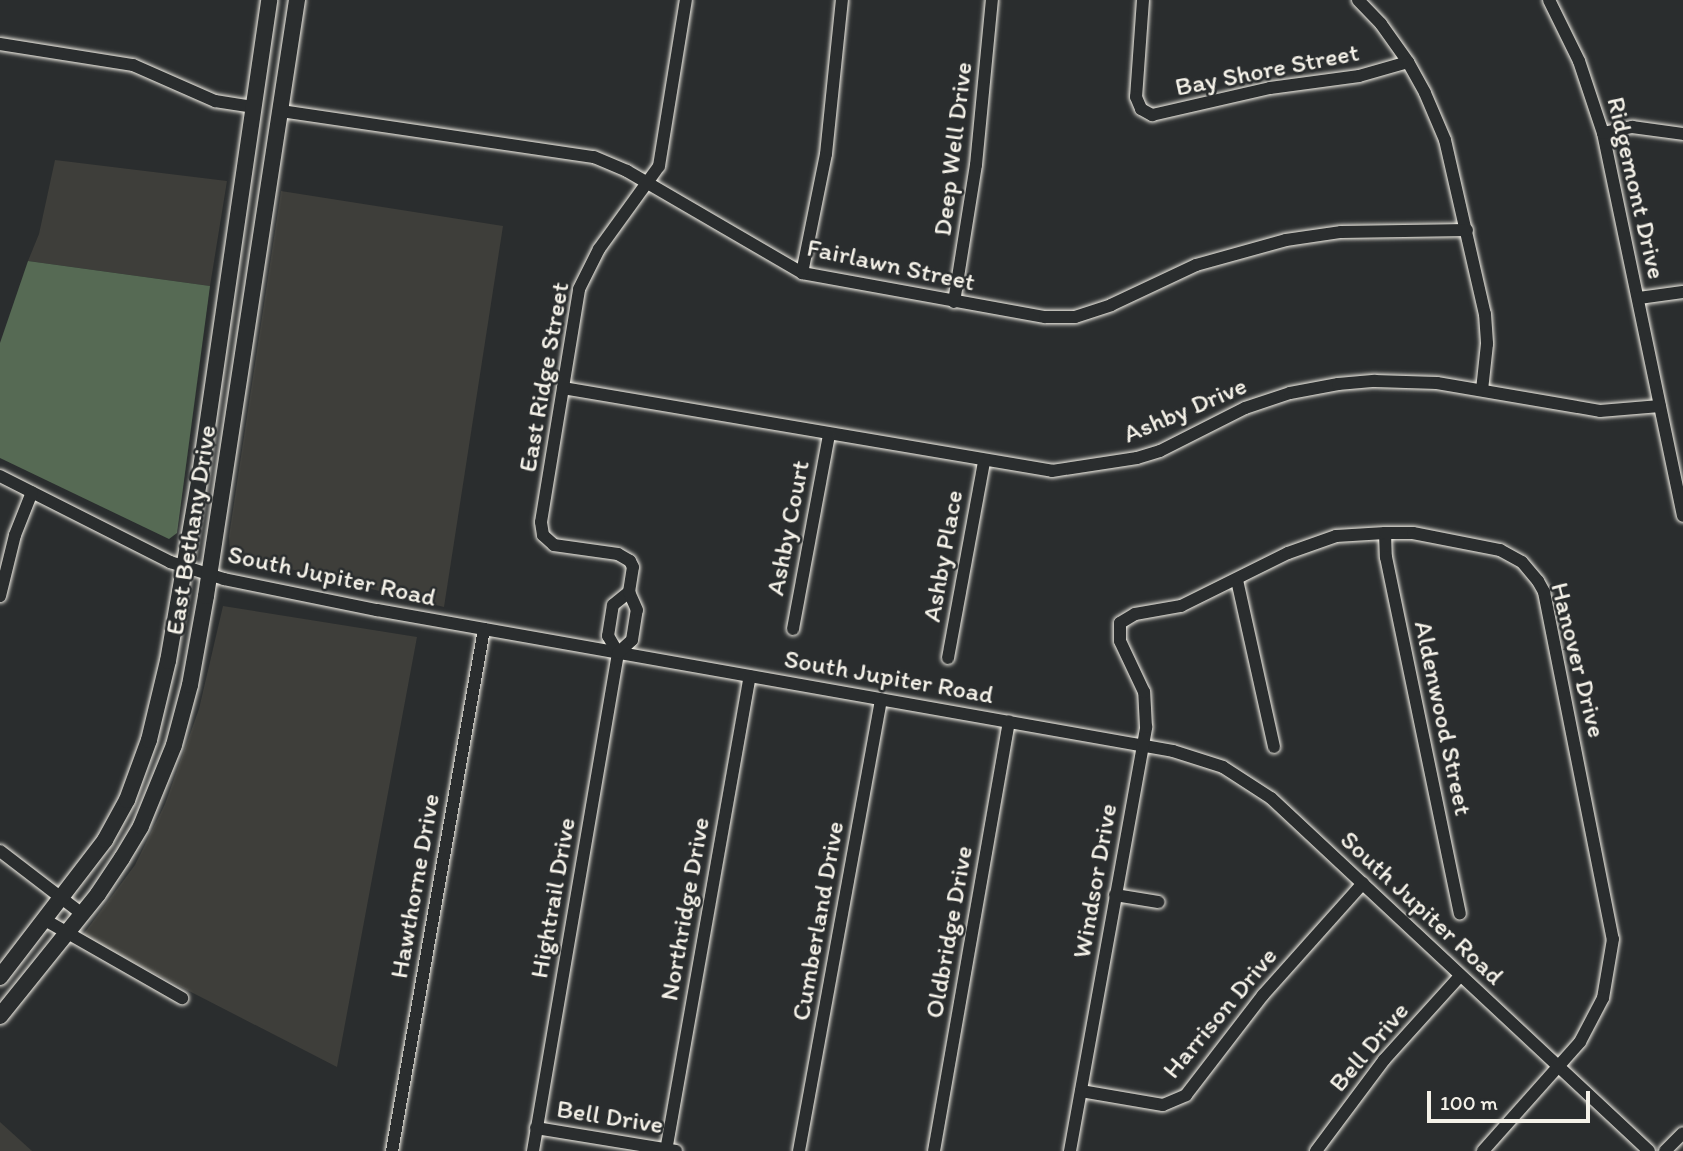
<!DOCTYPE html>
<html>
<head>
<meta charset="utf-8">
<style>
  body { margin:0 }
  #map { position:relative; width:1683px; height:1151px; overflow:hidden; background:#2a2d2e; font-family:Itim,sans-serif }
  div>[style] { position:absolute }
  .built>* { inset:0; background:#3e3e3a }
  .green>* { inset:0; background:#566a54 }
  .roads { filter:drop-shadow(0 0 2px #f4f1e8) drop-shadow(0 0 2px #f4f1e8) }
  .minor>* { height:12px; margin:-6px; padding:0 6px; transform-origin:6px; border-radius:6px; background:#2a2d2e }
  .major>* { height:16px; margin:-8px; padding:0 8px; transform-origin:8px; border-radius:8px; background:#2a2d2e }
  span { translate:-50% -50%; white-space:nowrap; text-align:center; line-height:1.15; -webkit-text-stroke:5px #2a2d2e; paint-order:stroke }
  .street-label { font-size:26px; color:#f4f1e8 }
  .scale { position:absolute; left:1427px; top:1091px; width:163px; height:32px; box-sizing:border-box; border:4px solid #f4f1e8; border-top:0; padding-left:9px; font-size:21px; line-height:24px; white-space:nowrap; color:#f4f1e8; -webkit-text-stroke:5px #2a2d2e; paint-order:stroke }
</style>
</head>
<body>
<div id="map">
  <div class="built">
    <div style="clip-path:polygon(55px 160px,227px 181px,210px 286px,28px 261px,39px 234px)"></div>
    <div style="clip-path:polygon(281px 191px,503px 226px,444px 607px,230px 554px,229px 536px)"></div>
    <div style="clip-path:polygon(223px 606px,417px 637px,337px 1067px,82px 936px,135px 865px,165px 804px,199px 709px)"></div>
    <div style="clip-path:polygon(0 1122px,32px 1151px,0 1151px)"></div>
  </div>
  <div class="green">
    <div style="clip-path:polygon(28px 261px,210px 286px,177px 533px,169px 539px,0 458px,0 343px)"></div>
  </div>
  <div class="roads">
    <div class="minor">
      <div style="left:1143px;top:0;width:97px;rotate:94.1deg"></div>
      <div style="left:1136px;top:97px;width:13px;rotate:67deg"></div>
      <div style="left:1141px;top:109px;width:13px;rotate:29deg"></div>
      <div style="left:1152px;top:115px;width:121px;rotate:-12.9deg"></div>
      <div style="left:1270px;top:88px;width:90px;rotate:-7.7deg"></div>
      <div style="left:1359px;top:76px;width:51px;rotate:-15.9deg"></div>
      <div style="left:1358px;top:0;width:33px;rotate:46deg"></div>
      <div style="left:1381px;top:24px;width:47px;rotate:54.6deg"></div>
      <div style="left:1408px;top:62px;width:35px;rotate:61deg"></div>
      <div style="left:1425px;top:93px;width:51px;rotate:66.9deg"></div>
      <div style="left:1445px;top:140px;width:179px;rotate:77.1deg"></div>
      <div style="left:1485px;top:314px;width:30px;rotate:86deg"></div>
      <div style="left:1487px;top:344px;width:46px;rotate:96.2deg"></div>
      <div style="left:1549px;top:0;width:68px;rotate:63.8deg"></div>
      <div style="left:1579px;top:61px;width:76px;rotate:71.6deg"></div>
      <div style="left:1603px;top:133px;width:391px;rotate:78.2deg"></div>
      <div style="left:0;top:44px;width:135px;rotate:9deg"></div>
      <div style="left:133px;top:65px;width:90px;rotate:23.7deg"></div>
      <div style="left:215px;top:101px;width:38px;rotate:9deg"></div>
      <div style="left:281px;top:111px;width:316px;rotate:8.4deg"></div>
      <div style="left:594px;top:157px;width:36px;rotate:23deg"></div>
      <div style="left:627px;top:171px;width:203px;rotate:30.2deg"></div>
      <div style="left:802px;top:273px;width:247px;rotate:10.3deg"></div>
      <div style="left:1045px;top:317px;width:30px"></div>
      <div style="left:1075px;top:317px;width:38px;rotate:-18deg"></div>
      <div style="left:1111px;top:305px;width:94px;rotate:-25.2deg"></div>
      <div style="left:1196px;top:265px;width:93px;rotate:-15.5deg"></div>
      <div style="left:1286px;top:240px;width:56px;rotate:-8.3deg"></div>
      <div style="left:1341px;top:232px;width:126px;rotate:-0.9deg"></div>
      <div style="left:1603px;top:133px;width:30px;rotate:-12deg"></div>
      <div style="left:1632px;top:127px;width:51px;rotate:7.8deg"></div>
      <div style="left:802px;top:273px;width:121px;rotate:-78.6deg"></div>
      <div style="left:826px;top:154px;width:155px;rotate:-84.1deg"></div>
      <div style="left:1639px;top:298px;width:44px;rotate:-7.8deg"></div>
      <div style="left:954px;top:302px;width:139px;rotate:-80.9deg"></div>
      <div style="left:976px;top:165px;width:166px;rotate:-84.5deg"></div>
      <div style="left:563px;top:388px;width:496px;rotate:9.6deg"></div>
      <div style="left:1052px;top:471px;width:86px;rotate:-8.7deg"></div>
      <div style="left:1137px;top:458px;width:24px;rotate:-17deg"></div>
      <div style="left:1160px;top:451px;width:95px;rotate:-26.8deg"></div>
      <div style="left:1245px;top:408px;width:47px;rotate:-18.4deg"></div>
      <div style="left:1290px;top:393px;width:49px;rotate:-10.6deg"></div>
      <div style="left:1338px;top:384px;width:37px;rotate:-5deg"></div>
      <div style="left:1375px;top:381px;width:62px;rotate:1.8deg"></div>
      <div style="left:1437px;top:383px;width:165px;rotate:9.7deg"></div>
      <div style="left:1600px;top:411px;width:60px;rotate:-4.8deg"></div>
      <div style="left:0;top:476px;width:191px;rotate:26.8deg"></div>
      <div style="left:170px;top:562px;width:57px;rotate:17.5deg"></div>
      <div style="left:224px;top:579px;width:156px;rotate:11.5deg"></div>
      <div style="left:377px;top:610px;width:808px;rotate:10.04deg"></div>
      <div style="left:1173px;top:751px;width:52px;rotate:17.7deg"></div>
      <div style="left:1223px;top:767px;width:57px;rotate:32.9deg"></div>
      <div style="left:1271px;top:798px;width:517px;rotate:43.04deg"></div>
      <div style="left:1385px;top:533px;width:24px;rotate:88deg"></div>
      <div style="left:1386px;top:557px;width:364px;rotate:78.3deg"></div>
      <div style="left:1237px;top:580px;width:171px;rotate:77.5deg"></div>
      <div style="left:0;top:596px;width:63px;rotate:-76.2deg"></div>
      <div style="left:15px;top:535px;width:46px;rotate:-68.4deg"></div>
      <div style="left:793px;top:629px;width:197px;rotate:-79.5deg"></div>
      <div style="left:618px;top:653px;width:20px;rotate:-120deg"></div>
      <div style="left:608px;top:636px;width:31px;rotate:-81deg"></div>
      <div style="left:613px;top:605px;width:21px;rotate:-39deg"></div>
      <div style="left:948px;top:658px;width:199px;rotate:-79.6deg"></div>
      <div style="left:0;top:851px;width:103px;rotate:37.5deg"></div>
      <div style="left:1115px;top:895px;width:44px;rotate:9.2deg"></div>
      <div style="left:45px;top:920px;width:158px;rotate:29.7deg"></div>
      <div style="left:1081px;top:1091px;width:83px;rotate:9.7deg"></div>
      <div style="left:1163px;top:1105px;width:25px;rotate:-23deg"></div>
      <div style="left:1186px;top:1095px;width:126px;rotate:-52.4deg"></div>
      <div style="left:1263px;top:995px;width:150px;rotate:-48.2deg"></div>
      <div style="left:536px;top:1128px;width:142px;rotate:9.3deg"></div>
      <div style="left:392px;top:1151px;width:530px;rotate:-80deg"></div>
      <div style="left:533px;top:1151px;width:505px;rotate:-80.31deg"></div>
      <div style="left:618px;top:653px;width:19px;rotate:-43deg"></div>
      <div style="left:632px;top:640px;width:30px;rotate:-81deg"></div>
      <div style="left:637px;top:610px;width:20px;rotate:-114deg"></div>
      <div style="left:629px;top:592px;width:25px;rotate:-81deg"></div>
      <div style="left:633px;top:567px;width:7px;rotate:-117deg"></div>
      <div style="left:630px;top:561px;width:14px;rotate:-150deg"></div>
      <div style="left:618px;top:554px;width:65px;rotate:-172deg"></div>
      <div style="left:554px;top:545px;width:15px;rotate:-138deg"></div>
      <div style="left:543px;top:535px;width:13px;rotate:-99deg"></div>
      <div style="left:541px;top:522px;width:236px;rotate:-80.7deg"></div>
      <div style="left:579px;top:289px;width:45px;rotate:-63.4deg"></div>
      <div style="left:599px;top:249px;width:102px;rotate:-54.1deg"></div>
      <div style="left:659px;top:166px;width:168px;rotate:-80.8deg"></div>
      <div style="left:666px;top:1151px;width:482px;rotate:-80deg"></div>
      <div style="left:799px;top:1151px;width:459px;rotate:-79.7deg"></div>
      <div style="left:934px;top:1151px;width:436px;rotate:-80.1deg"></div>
      <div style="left:1070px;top:1151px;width:431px;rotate:-79.8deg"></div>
      <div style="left:1146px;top:727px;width:35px;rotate:-93deg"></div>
      <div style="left:1144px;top:692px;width:56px;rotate:-115.2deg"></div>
      <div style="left:1120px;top:641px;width:18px;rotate:-90deg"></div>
      <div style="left:1120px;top:623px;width:17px;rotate:-31deg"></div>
      <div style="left:1135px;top:614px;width:47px;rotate:-9.9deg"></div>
      <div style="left:1181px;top:606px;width:119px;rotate:-26.4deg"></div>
      <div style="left:1288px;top:553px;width:51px;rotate:-19.5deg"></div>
      <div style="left:1336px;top:536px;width:49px;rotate:-3.5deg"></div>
      <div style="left:1385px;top:533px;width:28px"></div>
      <div style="left:1413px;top:533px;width:89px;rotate:11.1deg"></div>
      <div style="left:1500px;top:550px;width:25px;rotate:29deg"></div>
      <div style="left:1522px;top:562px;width:25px;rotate:50deg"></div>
      <div style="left:1538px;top:581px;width:13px;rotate:61deg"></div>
      <div style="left:1544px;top:592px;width:354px;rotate:78.8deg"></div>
      <div style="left:1613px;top:939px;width:60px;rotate:99.6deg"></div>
      <div style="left:1603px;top:998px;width:50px;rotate:117.6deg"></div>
      <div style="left:1580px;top:1042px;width:146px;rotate:131.7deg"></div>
      <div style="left:1316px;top:1151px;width:114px;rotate:-53.2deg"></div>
      <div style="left:1384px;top:1060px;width:113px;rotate:-47.9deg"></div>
      <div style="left:1665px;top:1151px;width:25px;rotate:-45deg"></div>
    </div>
    <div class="major">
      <div style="left:0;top:977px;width:173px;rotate:-52.5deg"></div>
      <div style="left:105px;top:840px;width:46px;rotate:-61.2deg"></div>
      <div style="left:127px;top:800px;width:64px;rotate:-69.9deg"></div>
      <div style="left:149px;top:740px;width:81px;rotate:-76.5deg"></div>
      <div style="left:168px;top:661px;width:189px;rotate:-80.2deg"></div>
      <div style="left:200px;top:475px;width:480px;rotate:-81.7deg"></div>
      <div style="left:0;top:1016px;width:156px;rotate:-51.2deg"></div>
      <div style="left:98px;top:894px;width:43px;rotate:-56.3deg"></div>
      <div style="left:122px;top:858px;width:37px;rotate:-59deg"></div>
      <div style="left:141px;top:826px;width:87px;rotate:-67.8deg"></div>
      <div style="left:174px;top:745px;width:62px;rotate:-75.1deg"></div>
      <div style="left:190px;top:685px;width:90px;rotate:-79.8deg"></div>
      <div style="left:206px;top:596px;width:603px;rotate:-81.32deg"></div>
    </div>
  </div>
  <div class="street-label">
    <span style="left:1267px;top:70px;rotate:-11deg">Bay Shore Street</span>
    <span style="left:953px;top:149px;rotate:-83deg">Deep Well Drive</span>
    <span style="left:1636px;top:188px;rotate:77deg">Ridgemont Drive</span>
    <span style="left:891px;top:265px;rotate:12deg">Fairlawn Street</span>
    <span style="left:544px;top:377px;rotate:-80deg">East Ridge Street</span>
    <span style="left:1185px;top:410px;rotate:-23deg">Ashby Drive</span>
    <span style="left:788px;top:528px;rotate:-79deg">Ashby Court</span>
    <span style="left:191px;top:530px;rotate:-81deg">East Bethany Drive</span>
    <span style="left:943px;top:556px;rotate:-80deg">Ashby Place</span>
    <span style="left:332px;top:576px;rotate:12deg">South Jupiter Road</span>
    <span style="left:1578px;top:660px;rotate:76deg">Hanover Drive</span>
    <span style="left:889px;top:677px;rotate:10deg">South Jupiter Road</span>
    <span style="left:1443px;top:718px;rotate:78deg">Aldenwood Street</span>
    <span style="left:1095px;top:881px;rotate:-80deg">Windsor Drive</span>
    <span style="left:415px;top:886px;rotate:-80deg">Hawthorne Drive</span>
    <span style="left:553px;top:898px;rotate:-80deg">Hightrail Drive</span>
    <span style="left:1422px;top:908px;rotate:43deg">South Jupiter Road</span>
    <span style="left:685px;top:909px;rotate:-80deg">Northridge Drive</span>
    <span style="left:818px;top:921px;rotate:-80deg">Cumberland Drive</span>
    <span style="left:949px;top:932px;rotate:-80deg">Oldbridge Drive</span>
    <span style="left:1220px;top:1013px;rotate:-50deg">Harrison Drive</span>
    <span style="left:1369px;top:1047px;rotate:-50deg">Bell Drive</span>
    <span style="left:610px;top:1117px;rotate:9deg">Bell Drive</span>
  </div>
  <div class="scale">100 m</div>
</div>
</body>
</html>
